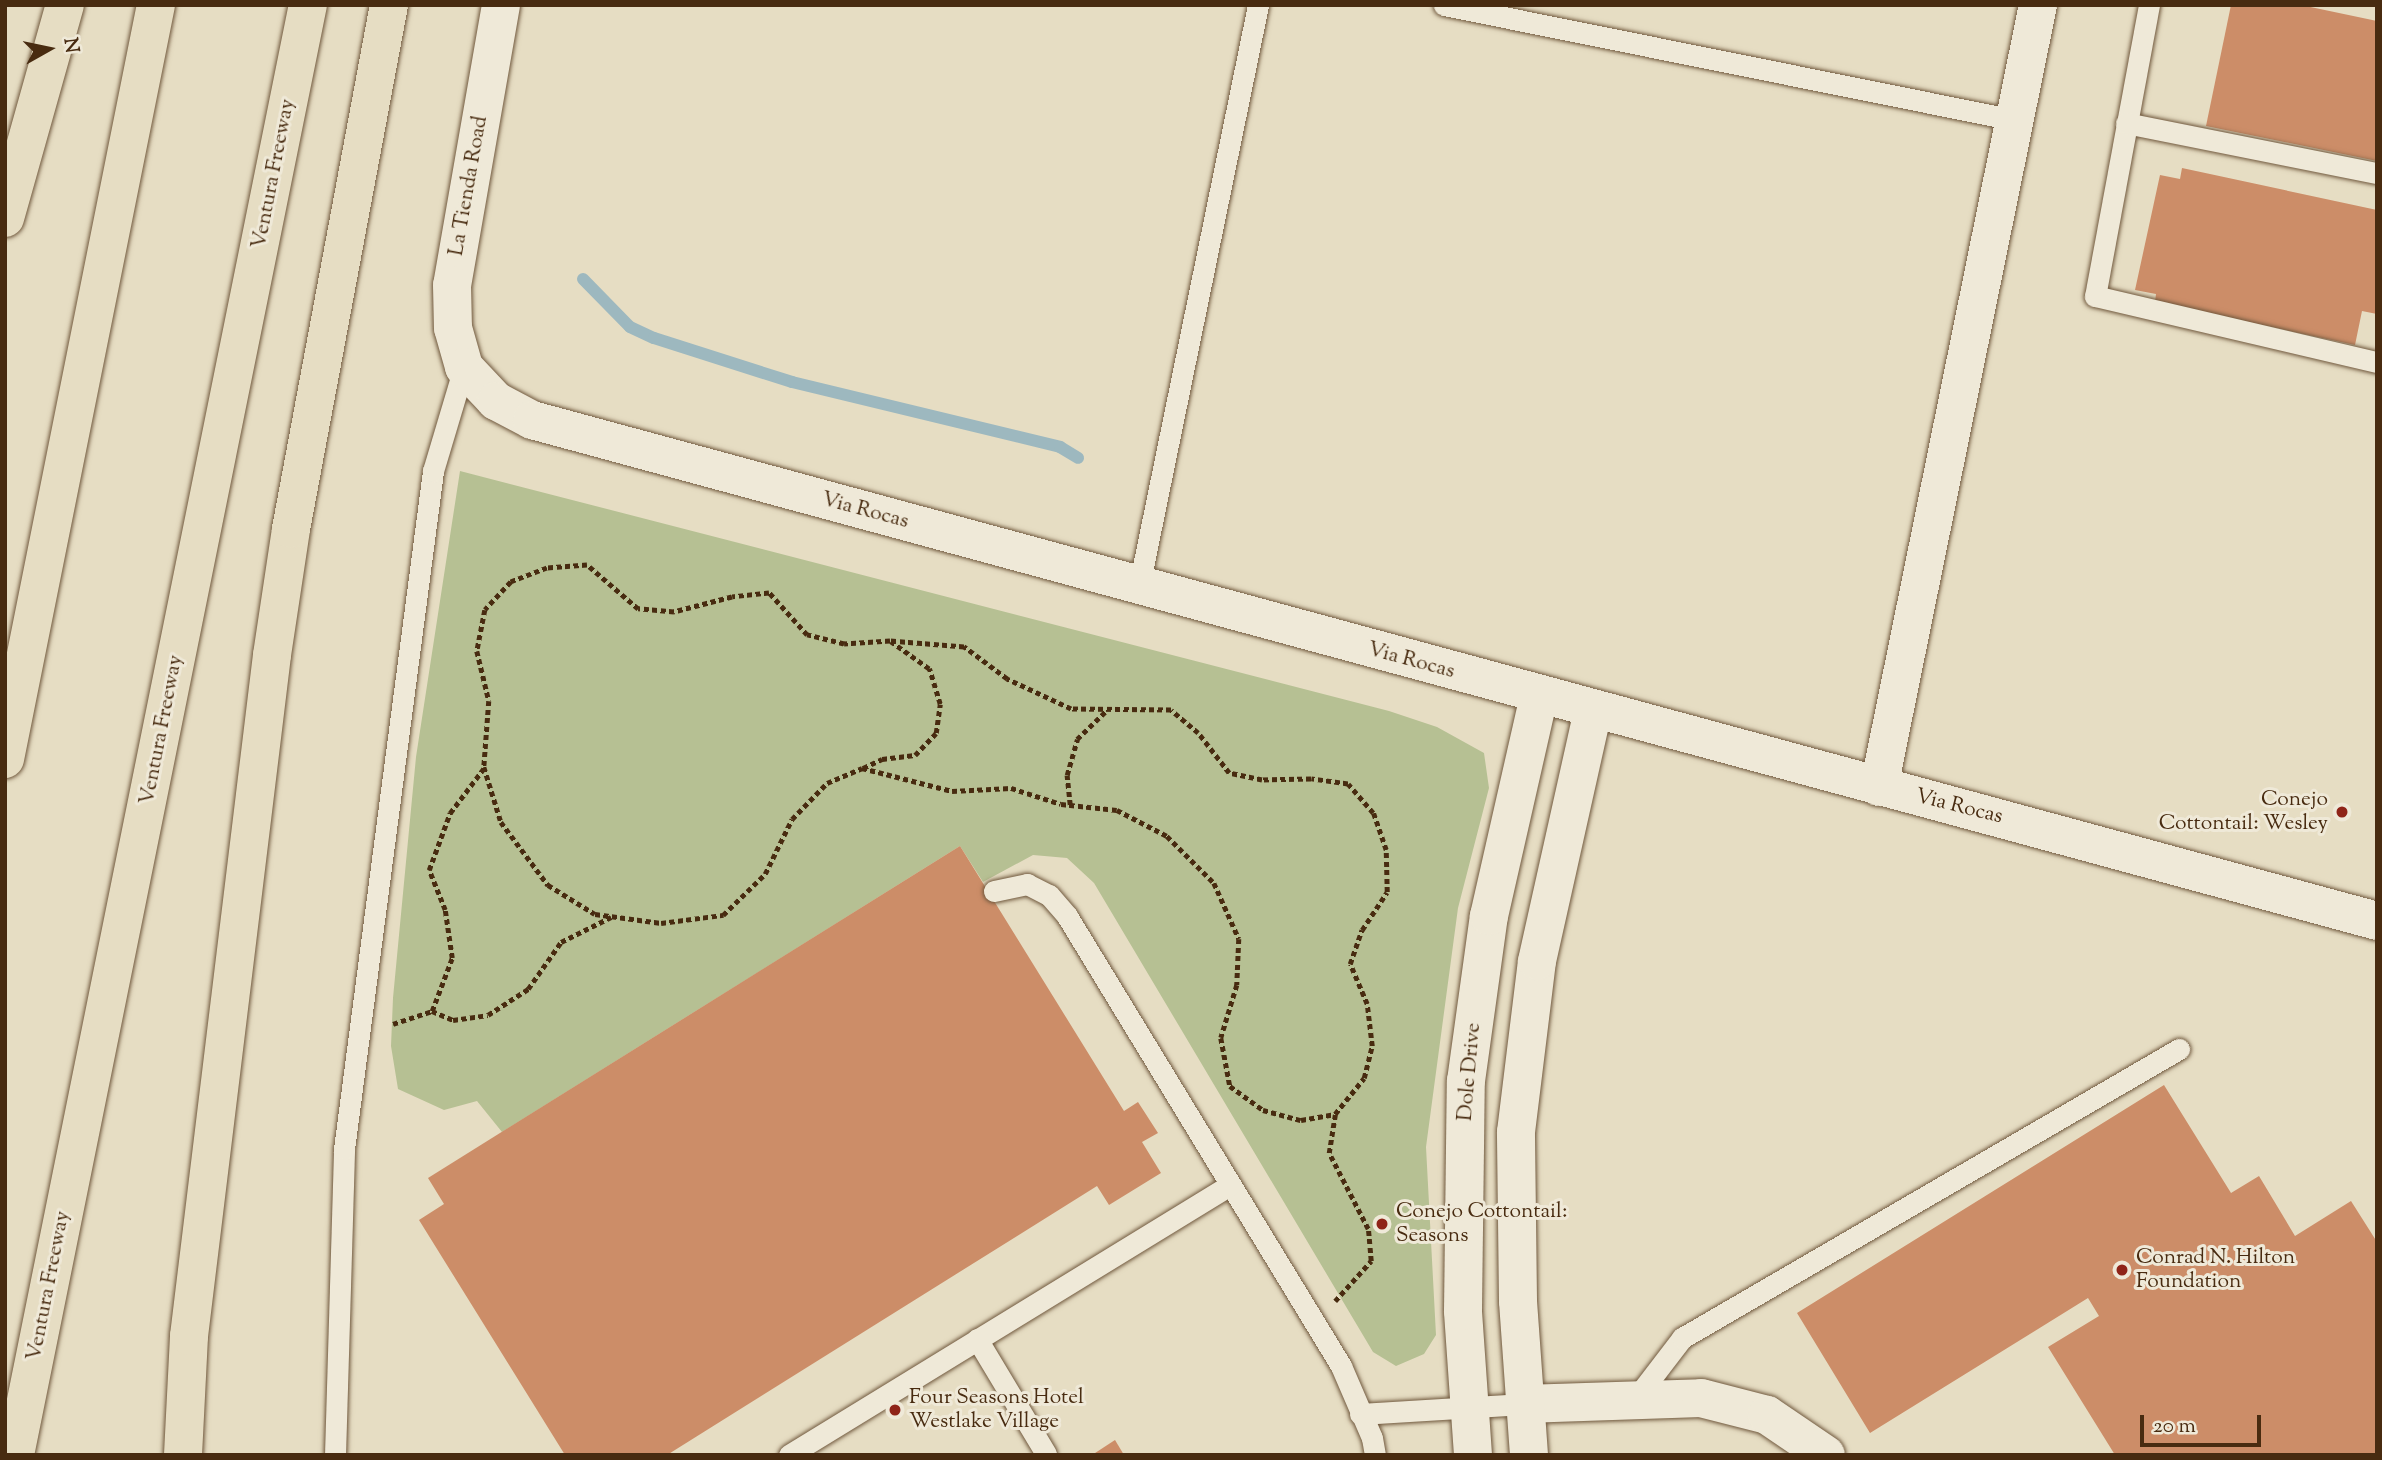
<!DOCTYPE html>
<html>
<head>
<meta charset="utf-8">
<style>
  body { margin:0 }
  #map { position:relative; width:2382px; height:1460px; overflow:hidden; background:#e6ddc3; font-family:"Sorts Mill Goudy",serif }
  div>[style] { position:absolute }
  .green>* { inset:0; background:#b6c093 }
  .stream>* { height:12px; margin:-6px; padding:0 6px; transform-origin:6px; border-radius:6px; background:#9db8bf }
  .building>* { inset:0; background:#cc8d68 }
  .path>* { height:4.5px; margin-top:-2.25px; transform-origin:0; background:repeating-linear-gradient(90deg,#482b10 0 5px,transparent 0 8.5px) }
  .roads { filter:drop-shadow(0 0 2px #70583d) drop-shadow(0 0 2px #70583d) }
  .service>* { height:21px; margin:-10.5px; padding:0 10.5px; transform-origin:10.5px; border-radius:10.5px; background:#efe9d8 }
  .minor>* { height:38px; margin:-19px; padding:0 19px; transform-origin:19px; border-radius:19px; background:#efe9d8 }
  .tertiary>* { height:38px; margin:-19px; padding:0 19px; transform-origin:19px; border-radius:19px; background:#efe9d8 }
  .motorway>* { height:38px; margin:-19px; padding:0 19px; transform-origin:19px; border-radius:19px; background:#e6ddc3 }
  .dots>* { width:19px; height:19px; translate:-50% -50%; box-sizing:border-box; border:4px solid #efe9d8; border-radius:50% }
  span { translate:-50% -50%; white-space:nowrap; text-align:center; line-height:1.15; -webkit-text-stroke:6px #efe9d8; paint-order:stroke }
  .street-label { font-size:21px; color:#482b10 }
  .poi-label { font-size:21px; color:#482b10 }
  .right { translate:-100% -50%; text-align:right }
  .left { translate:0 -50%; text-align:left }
  .frame { position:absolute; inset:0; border:7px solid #482b10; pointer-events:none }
  .north { position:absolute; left:14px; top:14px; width:70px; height:70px; -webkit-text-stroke:5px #efe9d8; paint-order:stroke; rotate:81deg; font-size:19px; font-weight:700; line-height:28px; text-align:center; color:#482b10 }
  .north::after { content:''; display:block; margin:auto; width:24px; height:32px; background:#482b10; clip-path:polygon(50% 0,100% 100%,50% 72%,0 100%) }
  .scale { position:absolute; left:2140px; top:1415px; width:121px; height:32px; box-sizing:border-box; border:4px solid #482b10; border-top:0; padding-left:9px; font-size:21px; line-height:24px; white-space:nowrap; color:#482b10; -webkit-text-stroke:5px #efe9d8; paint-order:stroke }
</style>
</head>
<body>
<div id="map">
  <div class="green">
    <div style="clip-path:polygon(460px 471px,1389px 711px,1437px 727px,1484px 753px,1489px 788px,1458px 908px,1426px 1147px,1436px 1335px,1424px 1354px,1396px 1366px,1373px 1352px,1094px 883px,1067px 858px,1033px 855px,983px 882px,960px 846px,502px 1132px,477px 1101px,444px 1110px,398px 1089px,391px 1046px,393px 998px,416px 757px)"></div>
  </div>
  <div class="stream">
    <div style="left:583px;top:279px;width:67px;rotate:45.6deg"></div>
    <div style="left:630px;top:327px;width:26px;rotate:25deg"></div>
    <div style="left:654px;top:338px;width:145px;rotate:17.7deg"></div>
    <div style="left:792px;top:382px;width:276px;rotate:13.6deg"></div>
    <div style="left:1060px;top:447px;width:21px;rotate:31deg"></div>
  </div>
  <div class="building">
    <div style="clip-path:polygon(2231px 5px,2301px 5px,2377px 21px,2377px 161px,2206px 126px)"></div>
    <div style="clip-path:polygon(2182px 168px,2377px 210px,2377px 314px,2362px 311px,2355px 345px,2155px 302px,2156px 294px,2135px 290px,2160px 175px,2180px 179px)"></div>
    <div style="clip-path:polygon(960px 846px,1124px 1111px,1138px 1102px,1158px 1133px,1142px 1142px,1161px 1173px,1109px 1205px,1097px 1186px,667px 1455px,565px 1455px,419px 1220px,444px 1204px,428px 1178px)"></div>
    <div style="clip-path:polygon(2164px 1085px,2231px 1193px,2259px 1176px,2295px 1236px,2351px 1201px,2377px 1242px,2377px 1455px,2115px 1455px,2048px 1347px,2099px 1316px,2088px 1298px,1870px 1433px,1797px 1313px)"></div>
    <div style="clip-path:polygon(1115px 1440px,1124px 1455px,1092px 1455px)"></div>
  </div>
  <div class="path">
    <div style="left:863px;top:768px;width:21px;rotate:-25deg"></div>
    <div style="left:882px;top:759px;width:33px;rotate:-7deg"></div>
    <div style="left:915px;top:755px;width:30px;rotate:-46deg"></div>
    <div style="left:936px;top:733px;width:29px;rotate:-82deg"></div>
    <div style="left:940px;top:704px;width:37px;rotate:-107deg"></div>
    <div style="left:929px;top:669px;width:47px;rotate:-144.6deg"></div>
    <div style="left:1070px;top:805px;width:30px;rotate:-96deg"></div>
    <div style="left:1067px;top:775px;width:37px;rotate:-74deg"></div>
    <div style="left:1077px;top:739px;width:42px;rotate:-44deg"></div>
    <div style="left:432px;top:1011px;width:23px;rotate:23deg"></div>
    <div style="left:453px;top:1020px;width:35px;rotate:-8deg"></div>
    <div style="left:488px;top:1015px;width:48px;rotate:-33deg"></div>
    <div style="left:528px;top:989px;width:57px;rotate:-54.9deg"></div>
    <div style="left:561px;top:942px;width:56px;rotate:-26.6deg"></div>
    <div style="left:393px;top:1024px;width:41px;rotate:-18.4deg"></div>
    <div style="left:432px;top:1011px;width:57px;rotate:-69.3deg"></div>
    <div style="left:452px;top:958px;width:49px;rotate:-98.3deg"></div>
    <div style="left:445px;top:910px;width:43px;rotate:-111.8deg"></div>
    <div style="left:429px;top:870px;width:61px;rotate:-69.8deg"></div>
    <div style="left:450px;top:813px;width:56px;rotate:-52.9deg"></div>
    <div style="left:1335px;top:1301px;width:54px;rotate:-48deg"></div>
    <div style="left:1371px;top:1261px;width:32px;rotate:-95deg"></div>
    <div style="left:1368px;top:1229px;width:85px;rotate:-117.2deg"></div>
    <div style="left:1329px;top:1153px;width:39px;rotate:-81deg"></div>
    <div style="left:1335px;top:1114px;width:46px;rotate:-51.1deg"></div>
    <div style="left:1364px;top:1078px;width:33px;rotate:-76deg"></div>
    <div style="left:1372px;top:1046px;width:42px;rotate:-96.8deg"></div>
    <div style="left:1367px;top:1004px;width:43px;rotate:-113deg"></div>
    <div style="left:1350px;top:964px;width:36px;rotate:-71deg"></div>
    <div style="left:1362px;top:930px;width:45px;rotate:-56.7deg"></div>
    <div style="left:1387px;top:892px;width:42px;rotate:-91.4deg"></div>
    <div style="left:1386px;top:850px;width:39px;rotate:-109deg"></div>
    <div style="left:1373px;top:813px;width:38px;rotate:-131deg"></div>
    <div style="left:1348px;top:784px;width:37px;rotate:-172deg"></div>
    <div style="left:1311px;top:779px;width:49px;rotate:178.8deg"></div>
    <div style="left:1262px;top:780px;width:34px;rotate:-168deg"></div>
    <div style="left:1229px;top:773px;width:51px;rotate:-127.8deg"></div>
    <div style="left:1198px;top:733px;width:35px;rotate:-140deg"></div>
    <div style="left:1171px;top:710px;width:100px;rotate:-179.4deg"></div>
    <div style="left:1071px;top:709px;width:71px;rotate:-154.9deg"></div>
    <div style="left:1007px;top:679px;width:54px;rotate:-143.3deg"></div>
    <div style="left:964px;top:647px;width:74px;rotate:-175.4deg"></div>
    <div style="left:890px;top:641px;width:46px;rotate:176.3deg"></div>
    <div style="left:844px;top:644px;width:38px;rotate:-166deg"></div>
    <div style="left:807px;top:635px;width:57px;rotate:-132.1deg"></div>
    <div style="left:769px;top:593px;width:37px;rotate:174deg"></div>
    <div style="left:732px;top:597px;width:60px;rotate:165.5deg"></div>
    <div style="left:674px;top:612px;width:36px;rotate:-175deg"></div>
    <div style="left:638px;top:609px;width:67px;rotate:-139.2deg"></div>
    <div style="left:587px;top:565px;width:40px;rotate:175.7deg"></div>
    <div style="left:547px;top:568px;width:39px;rotate:159deg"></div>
    <div style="left:511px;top:582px;width:38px;rotate:133deg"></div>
    <div style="left:485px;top:610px;width:42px;rotate:101deg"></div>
    <div style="left:477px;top:651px;width:51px;rotate:76.5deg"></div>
    <div style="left:489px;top:701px;width:66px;rotate:94.3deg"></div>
    <div style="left:484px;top:767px;width:58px;rotate:72.8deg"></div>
    <div style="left:501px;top:822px;width:79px;rotate:53.3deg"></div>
    <div style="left:548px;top:885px;width:55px;rotate:31.7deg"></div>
    <div style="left:595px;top:914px;width:67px;rotate:7.8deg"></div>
    <div style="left:661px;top:923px;width:63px;rotate:-7.4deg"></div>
    <div style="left:723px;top:915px;width:59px;rotate:-44.3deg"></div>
    <div style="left:765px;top:874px;width:61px;rotate:-63.9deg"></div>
    <div style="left:792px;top:819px;width:50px;rotate:-45.8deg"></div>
    <div style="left:827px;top:783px;width:38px;rotate:-23deg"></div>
    <div style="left:862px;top:768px;width:93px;rotate:14.3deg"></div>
    <div style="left:952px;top:791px;width:59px;rotate:-2.9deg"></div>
    <div style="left:1011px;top:788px;width:52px;rotate:17.7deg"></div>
    <div style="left:1061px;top:804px;width:56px;rotate:6.1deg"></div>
    <div style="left:1117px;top:810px;width:56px;rotate:27.5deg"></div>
    <div style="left:1167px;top:836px;width:66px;rotate:45deg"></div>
    <div style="left:1214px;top:883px;width:61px;rotate:65.9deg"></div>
    <div style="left:1239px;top:939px;width:46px;rotate:92.5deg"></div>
    <div style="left:1237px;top:985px;width:55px;rotate:106.8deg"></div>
    <div style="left:1221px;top:1038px;width:49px;rotate:79.4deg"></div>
    <div style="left:1230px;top:1086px;width:41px;rotate:36deg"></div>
    <div style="left:1263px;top:1110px;width:39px;rotate:15deg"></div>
    <div style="left:1301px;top:1120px;width:35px;rotate:-10deg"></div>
  </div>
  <div class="roads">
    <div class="service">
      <div style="left:1444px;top:5px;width:582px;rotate:11.39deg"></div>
      <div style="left:2149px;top:5px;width:296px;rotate:100.5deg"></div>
      <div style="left:2095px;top:296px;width:290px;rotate:13.2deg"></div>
      <div style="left:2126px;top:123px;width:256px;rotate:11.3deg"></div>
      <div style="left:1139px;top:586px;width:593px;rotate:-78.42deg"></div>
      <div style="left:994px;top:891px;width:34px;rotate:-12deg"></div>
      <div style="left:1027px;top:884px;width:25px;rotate:27deg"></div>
      <div style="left:1049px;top:895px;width:28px;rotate:49deg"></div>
      <div style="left:1067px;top:916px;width:527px;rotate:58.66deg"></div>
      <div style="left:1341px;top:1366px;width:78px;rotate:66.7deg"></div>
      <div style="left:1372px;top:1438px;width:17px;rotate:80deg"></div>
      <div style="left:977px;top:1339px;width:134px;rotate:59deg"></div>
      <div style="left:1636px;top:1398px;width:76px;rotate:-52.5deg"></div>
      <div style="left:1682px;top:1338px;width:575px;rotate:-30.18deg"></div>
      <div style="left:1360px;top:1414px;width:164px;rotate:-3.5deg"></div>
      <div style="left:335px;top:1455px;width:306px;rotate:-88.3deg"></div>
      <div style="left:344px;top:1149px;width:684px;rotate:-82.52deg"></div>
      <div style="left:433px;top:471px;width:109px;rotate:-73.4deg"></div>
      <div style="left:789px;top:1455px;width:517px;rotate:-31.48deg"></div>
    </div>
    <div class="minor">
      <div style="left:1879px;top:787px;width:798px;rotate:-78.51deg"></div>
      <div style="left:1524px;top:1404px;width:177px;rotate:-1.9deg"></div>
      <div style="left:1701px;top:1398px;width:68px;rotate:14.4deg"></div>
      <div style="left:1767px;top:1415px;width:71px;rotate:34.1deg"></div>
      <div style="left:1473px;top:1455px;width:144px;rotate:-94deg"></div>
      <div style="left:1463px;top:1311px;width:230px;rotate:-89.3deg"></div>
      <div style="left:1466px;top:1081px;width:167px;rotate:-82.1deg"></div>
      <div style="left:1489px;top:916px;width:226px;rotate:-77.2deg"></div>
      <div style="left:1529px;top:1455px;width:154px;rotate:-94.1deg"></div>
      <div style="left:1518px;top:1301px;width:169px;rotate:-90.7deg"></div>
      <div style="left:1516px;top:1132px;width:172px;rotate:-83deg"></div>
      <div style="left:1537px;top:961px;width:256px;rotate:-77.4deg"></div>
    </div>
    <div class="tertiary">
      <div style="left:501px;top:5px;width:284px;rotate:99.9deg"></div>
      <div style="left:452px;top:285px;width:43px;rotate:88.7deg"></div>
      <div style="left:453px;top:328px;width:41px;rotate:74.2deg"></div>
      <div style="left:464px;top:367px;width:47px;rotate:46.7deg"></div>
      <div style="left:496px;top:401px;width:41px;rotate:27.8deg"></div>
      <div style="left:532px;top:420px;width:1912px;rotate:15.19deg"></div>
    </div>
    <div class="motorway">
      <div style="left:5px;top:218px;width:221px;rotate:-74.3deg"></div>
      <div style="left:5px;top:759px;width:769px;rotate:-78.68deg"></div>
      <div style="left:15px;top:1455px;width:1479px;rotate:-78.58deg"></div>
      <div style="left:183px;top:1455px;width:119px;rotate:-87.1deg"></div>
      <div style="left:189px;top:1336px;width:686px;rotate:-83.05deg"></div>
      <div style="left:272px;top:655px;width:127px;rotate:-81.4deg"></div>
      <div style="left:291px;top:529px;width:533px;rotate:-79.41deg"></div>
    </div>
  </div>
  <div class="dots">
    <div style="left:2342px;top:812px;background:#8f2418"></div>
    <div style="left:1382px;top:1224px;background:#8f2418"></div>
    <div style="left:2122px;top:1270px;background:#8f2418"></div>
    <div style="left:895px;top:1410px;background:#8f2418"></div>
  </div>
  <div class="street-label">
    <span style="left:274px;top:174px;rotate:-79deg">Ventura Freeway</span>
    <span style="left:469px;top:186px;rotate:-80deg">La Tienda Road</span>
    <span style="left:865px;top:511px;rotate:15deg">Via Rocas</span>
    <span style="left:1411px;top:661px;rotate:15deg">Via Rocas</span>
    <span style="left:162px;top:730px;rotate:-79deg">Ventura Freeway</span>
    <span style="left:1959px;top:807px;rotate:14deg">Via Rocas</span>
    <span style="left:1470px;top:1072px;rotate:-85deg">Dole Drive</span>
    <span style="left:49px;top:1286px;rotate:-79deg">Ventura Freeway</span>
  </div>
  <div class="poi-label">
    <span class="right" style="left:2328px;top:812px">Conejo<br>Cottontail: Wesley</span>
    <span class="left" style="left:1396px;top:1224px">Conejo Cottontail:<br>Seasons</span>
    <span class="left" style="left:2136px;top:1270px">Conrad N. Hilton<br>Foundation</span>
    <span class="left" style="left:909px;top:1410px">Four Seasons Hotel<br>Westlake Village</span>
  </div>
  <div class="frame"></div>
  <div class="north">N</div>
  <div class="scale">20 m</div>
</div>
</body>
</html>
